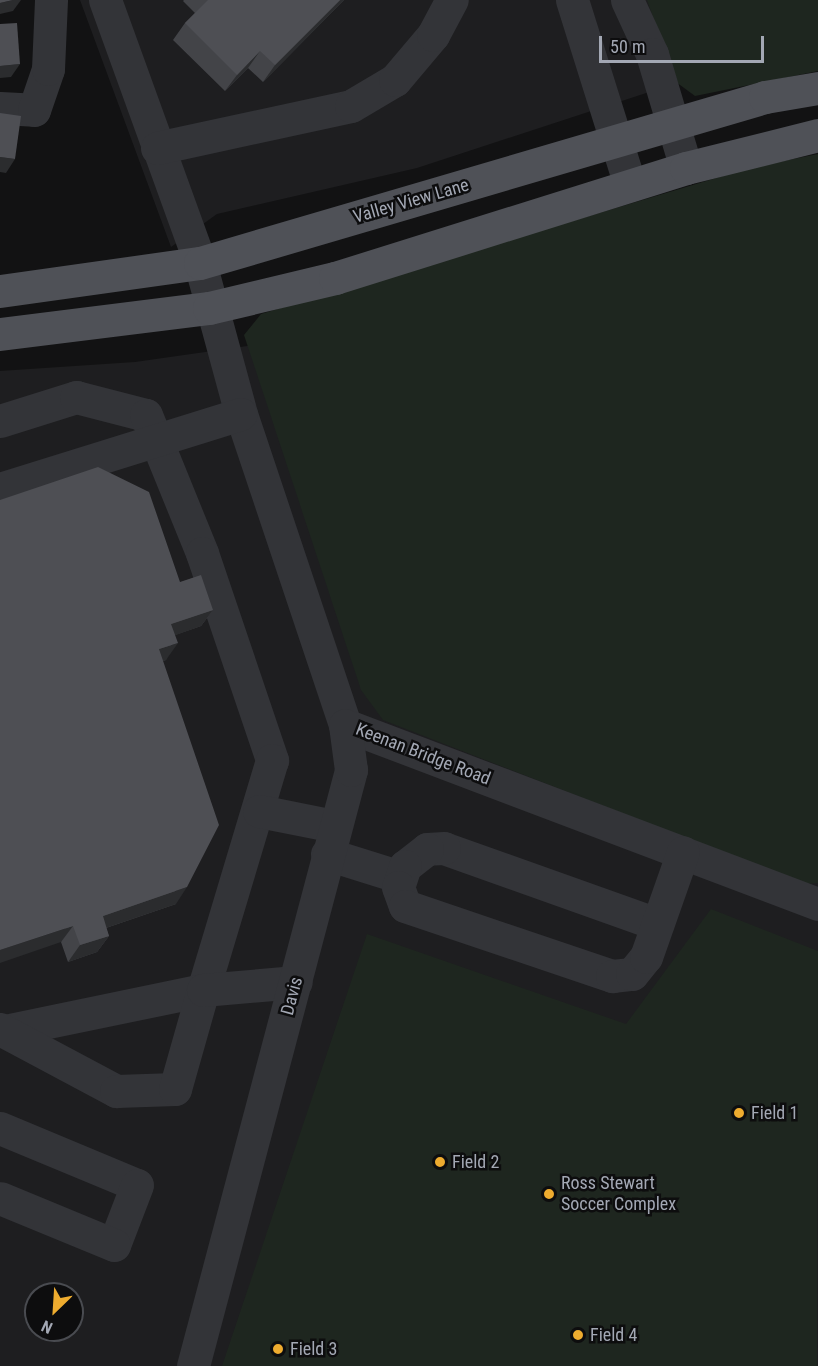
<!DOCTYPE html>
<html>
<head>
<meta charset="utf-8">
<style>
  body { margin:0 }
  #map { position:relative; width:818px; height:1366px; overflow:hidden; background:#121213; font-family:"Roboto Condensed",sans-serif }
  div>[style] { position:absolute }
  .built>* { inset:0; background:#1e1e20 }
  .green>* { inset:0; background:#1e261f }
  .minor>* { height:33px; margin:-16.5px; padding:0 16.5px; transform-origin:16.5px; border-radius:16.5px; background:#333438 }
  .major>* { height:33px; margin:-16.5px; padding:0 16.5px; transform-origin:16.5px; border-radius:16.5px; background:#4f5157 }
  .wall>* { inset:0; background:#434448 }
  .shaded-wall>* { inset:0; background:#2b2c2e }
  .building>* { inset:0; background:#4e4f54 }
  .dots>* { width:16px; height:16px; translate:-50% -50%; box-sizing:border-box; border:3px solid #0d0d0e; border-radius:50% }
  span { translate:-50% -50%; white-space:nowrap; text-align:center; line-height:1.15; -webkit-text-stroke:5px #0d0d0e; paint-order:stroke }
  .street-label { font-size:18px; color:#a3a8b4 }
  .poi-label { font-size:18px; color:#a3a8b4 }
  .left { translate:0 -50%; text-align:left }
  .north { position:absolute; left:24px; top:1282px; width:60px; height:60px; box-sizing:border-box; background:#0d0d0e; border:2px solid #494b50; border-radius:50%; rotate:205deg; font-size:16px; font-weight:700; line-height:24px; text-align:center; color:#a3a8b4 }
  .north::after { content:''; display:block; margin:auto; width:21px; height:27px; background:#eeac2f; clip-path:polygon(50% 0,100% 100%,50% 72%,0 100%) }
  .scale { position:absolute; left:599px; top:36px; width:165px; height:27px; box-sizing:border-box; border:3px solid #a3a8b4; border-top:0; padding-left:8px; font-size:18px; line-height:21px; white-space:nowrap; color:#a3a8b4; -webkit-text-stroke:4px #0d0d0e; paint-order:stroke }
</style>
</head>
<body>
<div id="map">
  <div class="built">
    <div style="clip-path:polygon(80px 0,818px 0,692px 78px,417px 168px,217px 214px,171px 247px)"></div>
    <div style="clip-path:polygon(evenodd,818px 183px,818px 1366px,0 1366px,0 371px,135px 362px,268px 343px,818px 183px,36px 1294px,72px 1294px,72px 1330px,36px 1330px,36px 1294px)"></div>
  </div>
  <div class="green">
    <div style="clip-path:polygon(647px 0,818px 0,818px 71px,695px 96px,676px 82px)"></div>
    <div style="clip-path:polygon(818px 154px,818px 883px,803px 884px,383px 720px,361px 690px,244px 335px,261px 314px,753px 167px)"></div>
    <div style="clip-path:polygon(711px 909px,818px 951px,817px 1366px,222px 1366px,367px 934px,626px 1024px)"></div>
  </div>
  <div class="minor">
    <div style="left:105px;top:0;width:280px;rotate:70.1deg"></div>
    <div style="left:200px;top:263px;width:156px;rotate:74.8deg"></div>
    <div style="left:241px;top:414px;width:328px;rotate:71.5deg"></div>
    <div style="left:345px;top:725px;width:506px;rotate:20.73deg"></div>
    <div style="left:572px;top:0;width:194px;rotate:72.6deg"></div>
    <div style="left:627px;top:0;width:60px;rotate:65.2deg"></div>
    <div style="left:652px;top:54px;width:119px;rotate:73.4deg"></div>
    <div style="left:0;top:108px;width:34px;rotate:3deg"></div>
    <div style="left:34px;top:110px;width:43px;rotate:-71.1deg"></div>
    <div style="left:48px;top:69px;width:69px;rotate:-87.5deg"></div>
    <div style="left:157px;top:148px;width:198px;rotate:-12.2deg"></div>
    <div style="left:351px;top:106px;width:51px;rotate:-30.6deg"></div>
    <div style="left:395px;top:80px;width:59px;rotate:-49.8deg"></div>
    <div style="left:433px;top:35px;width:40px;rotate:-62deg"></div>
    <div style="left:0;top:421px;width:80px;rotate:-17.5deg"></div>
    <div style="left:76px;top:397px;width:72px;rotate:14.4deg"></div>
    <div style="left:146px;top:415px;width:149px;rotate:67.9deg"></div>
    <div style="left:202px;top:553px;width:219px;rotate:71.3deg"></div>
    <div style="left:272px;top:760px;width:240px;rotate:106.7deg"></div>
    <div style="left:203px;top:990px;width:202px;rotate:168.3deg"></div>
    <div style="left:0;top:489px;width:252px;rotate:-17.3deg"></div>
    <div style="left:259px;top:811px;width:76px;rotate:11.3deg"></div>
    <div style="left:327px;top:854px;width:77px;rotate:17.3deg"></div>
    <div style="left:657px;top:924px;width:226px;rotate:-160.4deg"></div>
    <div style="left:444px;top:848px;width:17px;rotate:177deg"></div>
    <div style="left:427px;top:849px;width:28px;rotate:142deg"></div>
    <div style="left:405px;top:866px;width:22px;rotate:108deg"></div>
    <div style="left:398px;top:887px;width:20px;rotate:70deg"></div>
    <div style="left:405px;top:906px;width:219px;rotate:18.7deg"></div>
    <div style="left:612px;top:976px;width:20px;rotate:-6deg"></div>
    <div style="left:632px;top:974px;width:22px;rotate:-51deg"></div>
    <div style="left:646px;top:957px;width:111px;rotate:-70.6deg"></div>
    <div style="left:0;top:1029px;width:132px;rotate:28.1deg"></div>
    <div style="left:116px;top:1091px;width:59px;rotate:-1.9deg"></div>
    <div style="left:175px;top:1089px;width:103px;rotate:-74.2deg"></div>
    <div style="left:203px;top:990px;width:93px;rotate:-4.9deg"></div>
    <div style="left:0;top:1128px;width:148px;rotate:22.6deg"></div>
    <div style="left:137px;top:1185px;width:64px;rotate:111deg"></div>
    <div style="left:114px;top:1245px;width:123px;rotate:-157.6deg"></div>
    <div style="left:193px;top:1366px;width:617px;rotate:-75.15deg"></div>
    <div style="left:351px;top:770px;width:45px;rotate:-97.6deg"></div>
  </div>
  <div class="major">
    <div style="left:0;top:291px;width:202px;rotate:-8deg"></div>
    <div style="left:200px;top:263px;width:589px;rotate:-16.37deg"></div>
    <div style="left:765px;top:97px;width:54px;rotate:-9.6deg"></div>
    <div style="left:0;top:334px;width:211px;rotate:-7.1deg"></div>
    <div style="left:209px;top:308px;width:130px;rotate:-13.4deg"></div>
    <div style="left:335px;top:278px;width:368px;rotate:-17.4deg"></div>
    <div style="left:686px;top:168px;width:136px;rotate:-14deg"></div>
  </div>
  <div class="wall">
    <div style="clip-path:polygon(184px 0,344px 0,263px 82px,248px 68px,225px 91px,173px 40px,185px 23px,195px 13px,183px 1px)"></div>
    <div style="clip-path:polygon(180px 582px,213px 610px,201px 626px,175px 635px,166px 660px,163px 661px,176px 904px,106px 928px,109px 936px,97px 952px,68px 962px,61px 942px)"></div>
  </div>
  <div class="shaded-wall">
    <div style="clip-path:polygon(13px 0,21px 0,13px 11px,0 14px,0 3px)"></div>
    <div style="clip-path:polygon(340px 0,344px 0,263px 82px,275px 65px)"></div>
    <div style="clip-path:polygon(260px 51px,248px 68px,225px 91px,237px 75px)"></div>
    <div style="clip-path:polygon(20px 64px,11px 77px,0 78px,0 66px)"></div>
    <div style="clip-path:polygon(0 157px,15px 159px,6px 173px,0 172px)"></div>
    <div style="clip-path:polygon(213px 610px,201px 626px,159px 641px,171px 624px)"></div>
    <div style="clip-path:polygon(178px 643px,166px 660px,147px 666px,159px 649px)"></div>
    <div style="clip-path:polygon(187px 887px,176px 904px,91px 933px,103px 916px)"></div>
    <div style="clip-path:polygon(73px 926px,61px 942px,0 963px,0 950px)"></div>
    <div style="clip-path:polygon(109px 936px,97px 952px,68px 962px,80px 945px)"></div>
  </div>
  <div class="building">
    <div style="clip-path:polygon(0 0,13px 0,0 3px)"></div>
    <div style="clip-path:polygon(208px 0,340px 0,275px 65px,260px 51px,237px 75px,185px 23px)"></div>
    <div style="clip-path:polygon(17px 23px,20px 64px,0 66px,0 24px)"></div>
    <div style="clip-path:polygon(0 113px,21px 116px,15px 159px,0 157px)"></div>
    <div style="clip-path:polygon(98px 467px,149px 492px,180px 582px,201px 575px,213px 610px,171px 624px,178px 643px,159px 649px,219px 825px,187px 887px,103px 916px,109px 936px,80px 945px,73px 926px,0 950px,0 500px)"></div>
  </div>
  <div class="dots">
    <div style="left:739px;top:1113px;background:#eeac2f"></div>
    <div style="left:440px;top:1162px;background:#eeac2f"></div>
    <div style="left:549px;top:1194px;background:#eeac2f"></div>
    <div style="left:578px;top:1335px;background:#eeac2f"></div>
    <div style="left:278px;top:1349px;background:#eeac2f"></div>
  </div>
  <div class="street-label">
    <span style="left:411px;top:201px;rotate:-16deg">Valley View Lane</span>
    <span style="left:423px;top:754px;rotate:21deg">Keenan Bridge Road</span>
    <span style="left:292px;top:996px;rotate:-75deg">Davis</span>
  </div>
  <div class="poi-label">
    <span class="left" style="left:751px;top:1113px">Field 1</span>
    <span class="left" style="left:452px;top:1162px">Field 2</span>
    <span class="left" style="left:561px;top:1194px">Ross Stewart<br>Soccer Complex</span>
    <span class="left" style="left:590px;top:1335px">Field 4</span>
    <span class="left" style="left:290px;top:1349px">Field 3</span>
  </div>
  <div class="north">N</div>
  <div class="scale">50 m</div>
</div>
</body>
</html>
